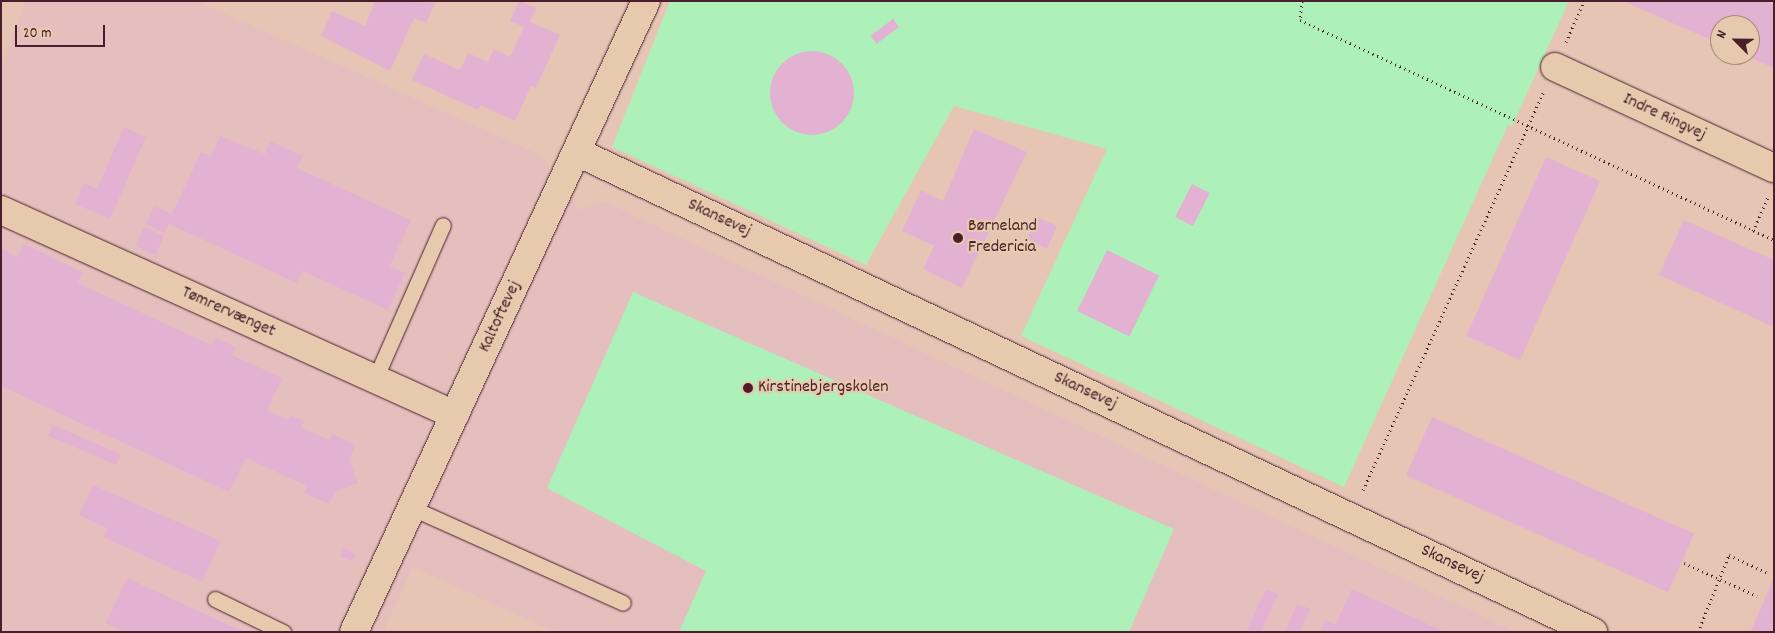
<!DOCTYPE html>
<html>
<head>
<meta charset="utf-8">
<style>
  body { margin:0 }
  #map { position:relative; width:1775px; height:633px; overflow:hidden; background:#e6c5b5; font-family:Dekko,sans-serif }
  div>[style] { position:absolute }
  .built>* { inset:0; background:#e5bfbe }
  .green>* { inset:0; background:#aef0b9 }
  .building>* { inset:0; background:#e3b2d3; transform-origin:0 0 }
  .round { border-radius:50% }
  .path>* { height:3px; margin-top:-1.5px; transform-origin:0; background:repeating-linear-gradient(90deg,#4a1f2b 0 1px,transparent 0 5px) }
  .roads { filter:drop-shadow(0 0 1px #4a1f2b) drop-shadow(0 0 1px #4a1f2b) }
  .lane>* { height:15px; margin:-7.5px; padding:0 7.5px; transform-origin:7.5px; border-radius:7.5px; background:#e7caae }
  .street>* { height:28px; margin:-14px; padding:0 14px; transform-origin:14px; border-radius:14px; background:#e7caae }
  .dots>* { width:14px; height:14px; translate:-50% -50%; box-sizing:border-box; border:2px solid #e7caae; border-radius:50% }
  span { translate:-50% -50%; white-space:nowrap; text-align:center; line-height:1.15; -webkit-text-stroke:4.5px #e7caae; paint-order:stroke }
  .street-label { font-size:18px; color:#4a1f2b }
  .poi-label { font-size:18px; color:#4a1f2b }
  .left { translate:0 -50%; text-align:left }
  .frame { position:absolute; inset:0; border:2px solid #4a1f2b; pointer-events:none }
  .north { position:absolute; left:1710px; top:15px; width:50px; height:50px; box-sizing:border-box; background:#e7caae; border:1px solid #a8867a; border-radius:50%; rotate:293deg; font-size:14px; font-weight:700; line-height:20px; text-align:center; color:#4a1f2b }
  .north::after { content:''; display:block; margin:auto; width:18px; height:22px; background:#4a1f2b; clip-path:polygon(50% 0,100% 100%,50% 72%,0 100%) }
  .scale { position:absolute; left:15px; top:25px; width:90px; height:22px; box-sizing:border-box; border:2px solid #4a1f2b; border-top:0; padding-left:6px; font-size:15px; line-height:18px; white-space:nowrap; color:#4a1f2b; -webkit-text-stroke:4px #e7caae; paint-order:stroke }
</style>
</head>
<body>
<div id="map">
  <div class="built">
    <div style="clip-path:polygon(26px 1px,197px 1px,542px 156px,579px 210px,605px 202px,1516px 632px,555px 632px,413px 567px,383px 632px,1px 632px,1px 66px)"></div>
  </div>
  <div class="green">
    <div style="clip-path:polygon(670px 1px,1569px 1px,1512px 126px,1508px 125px,1344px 487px,1021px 336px,1107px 149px,954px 106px,866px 265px,612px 147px)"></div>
    <div style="clip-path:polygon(633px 292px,1174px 529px,1129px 632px,679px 632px,706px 571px,547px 488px)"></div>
  </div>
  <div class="building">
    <div style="clip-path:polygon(375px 1px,435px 3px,426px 23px,414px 18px,390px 71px,321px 36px,332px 11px,365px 26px)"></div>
    <div style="clip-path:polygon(519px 1px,536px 8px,530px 22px,560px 35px,536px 88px,531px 86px,515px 121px,481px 105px,478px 110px,412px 80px,424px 54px,460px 70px,468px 53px,488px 62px,494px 49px,510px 57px,524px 27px,510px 21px)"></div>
    <div style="clip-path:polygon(1623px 1px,1766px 1px,1774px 5px,1774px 68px,1744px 55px,1750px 55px,1750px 25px,1720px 25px,1720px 44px)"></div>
    <div style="left:893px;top:19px;width:10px;height:28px;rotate:53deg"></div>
    <div class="round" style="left:770px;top:51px;width:84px;height:84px"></div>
    <div style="clip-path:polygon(124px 127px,146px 137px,110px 219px,75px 204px,84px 183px,97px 189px)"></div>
    <div style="clip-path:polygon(974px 129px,1027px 152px,962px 288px,923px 269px,934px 246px,902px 231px,921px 190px,943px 201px)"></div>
    <div style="clip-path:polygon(220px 136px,265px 154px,270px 141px,303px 156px,297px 168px,411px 220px,390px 266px,405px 273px,388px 310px,302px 271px,297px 283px,169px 224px,165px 233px,146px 224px,154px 206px,172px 214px,201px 152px,211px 156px)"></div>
    <div style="left:1546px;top:157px;width:59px;height:196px;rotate:24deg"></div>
    <div style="left:1192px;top:184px;width:20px;height:37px;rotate:27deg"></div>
    <div style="left:1037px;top:217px;width:22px;height:25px;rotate:24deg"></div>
    <div style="clip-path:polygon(1684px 220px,1774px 260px,1774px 327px,1659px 275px)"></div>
    <div style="left:144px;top:227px;width:22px;height:21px;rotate:24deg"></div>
    <div style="clip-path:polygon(24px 244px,83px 272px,78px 283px,211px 345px,215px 338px,236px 347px,232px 355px,282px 378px,267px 410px,288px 420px,291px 416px,304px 421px,301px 427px,329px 440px,332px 434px,356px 445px,349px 459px,358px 483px,335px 492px,329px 504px,304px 493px,307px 486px,246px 458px,229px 492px,1px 386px,1px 249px,18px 257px)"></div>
    <div style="left:1107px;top:250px;width:58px;height:68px;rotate:26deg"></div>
    <div style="left:1432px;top:417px;width:287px;height:64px;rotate:24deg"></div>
    <div style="left:53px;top:425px;width:74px;height:12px;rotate:23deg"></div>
    <div style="clip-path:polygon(93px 485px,221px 541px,202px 582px,103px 537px,107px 528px,79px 515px)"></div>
    <div style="clip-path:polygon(344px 548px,356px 554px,353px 561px,340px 556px)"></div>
    <div style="clip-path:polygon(127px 578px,244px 632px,125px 632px,106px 623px)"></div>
    <div style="clip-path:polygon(1774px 578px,1774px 632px,1755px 632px,1751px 630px)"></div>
    <div style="clip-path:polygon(1266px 589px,1278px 594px,1261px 632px,1246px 632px)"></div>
    <div style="clip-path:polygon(1352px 589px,1445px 632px,1320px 632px,1325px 620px,1335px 625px)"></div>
    <div style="clip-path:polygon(1297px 604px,1310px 609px,1300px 632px,1285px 632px)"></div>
  </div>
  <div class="path">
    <div style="left:1302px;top:1px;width:19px;rotate:96deg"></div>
    <div style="left:1300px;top:20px;width:523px;rotate:24.9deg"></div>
    <div style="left:1566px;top:42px;width:45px;rotate:-66.3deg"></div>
    <div style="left:1753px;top:231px;width:37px;rotate:-66deg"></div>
    <div style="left:1363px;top:490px;width:436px;rotate:-65.6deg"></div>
    <div style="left:1684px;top:563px;width:80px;rotate:24.3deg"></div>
    <div style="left:1698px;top:632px;width:83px;rotate:-68.1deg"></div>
    <div style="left:1729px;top:555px;width:43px;rotate:24.8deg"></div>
  </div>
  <div class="roads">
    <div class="lane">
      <div style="left:375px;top:379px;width:168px;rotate:-66.2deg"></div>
      <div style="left:412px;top:508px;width:231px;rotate:24.2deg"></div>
      <div style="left:215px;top:599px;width:76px;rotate:25.9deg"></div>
    </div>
    <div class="street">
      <div style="left:1555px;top:67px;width:241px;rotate:24.8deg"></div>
      <div style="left:577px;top:152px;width:1124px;rotate:25.29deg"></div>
      <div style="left:1px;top:210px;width:498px;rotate:24.3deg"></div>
      <div style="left:354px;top:632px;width:695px;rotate:-65.17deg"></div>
    </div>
  </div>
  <div class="dots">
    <div style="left:958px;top:238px;background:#4a1f2b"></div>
    <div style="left:748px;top:388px;background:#4a1f2b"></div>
  </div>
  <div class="street-label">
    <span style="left:1664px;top:118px;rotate:25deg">Indre Ringvej</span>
    <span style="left:719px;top:219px;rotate:25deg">Skansevej</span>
    <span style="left:228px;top:313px;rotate:24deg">Tømrervænget</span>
    <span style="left:501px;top:317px;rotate:-65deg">Kaltoftevej</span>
    <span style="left:1085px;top:392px;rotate:25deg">Skansevej</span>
    <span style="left:1452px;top:565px;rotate:25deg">Skansevej</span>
  </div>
  <div class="poi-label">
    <span class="left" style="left:968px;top:238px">Børneland<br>Fredericia</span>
    <span class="left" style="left:758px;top:388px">Kirstinebjergskolen</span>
  </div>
  <div class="frame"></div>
  <div class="north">N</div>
  <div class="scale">20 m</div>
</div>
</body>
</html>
